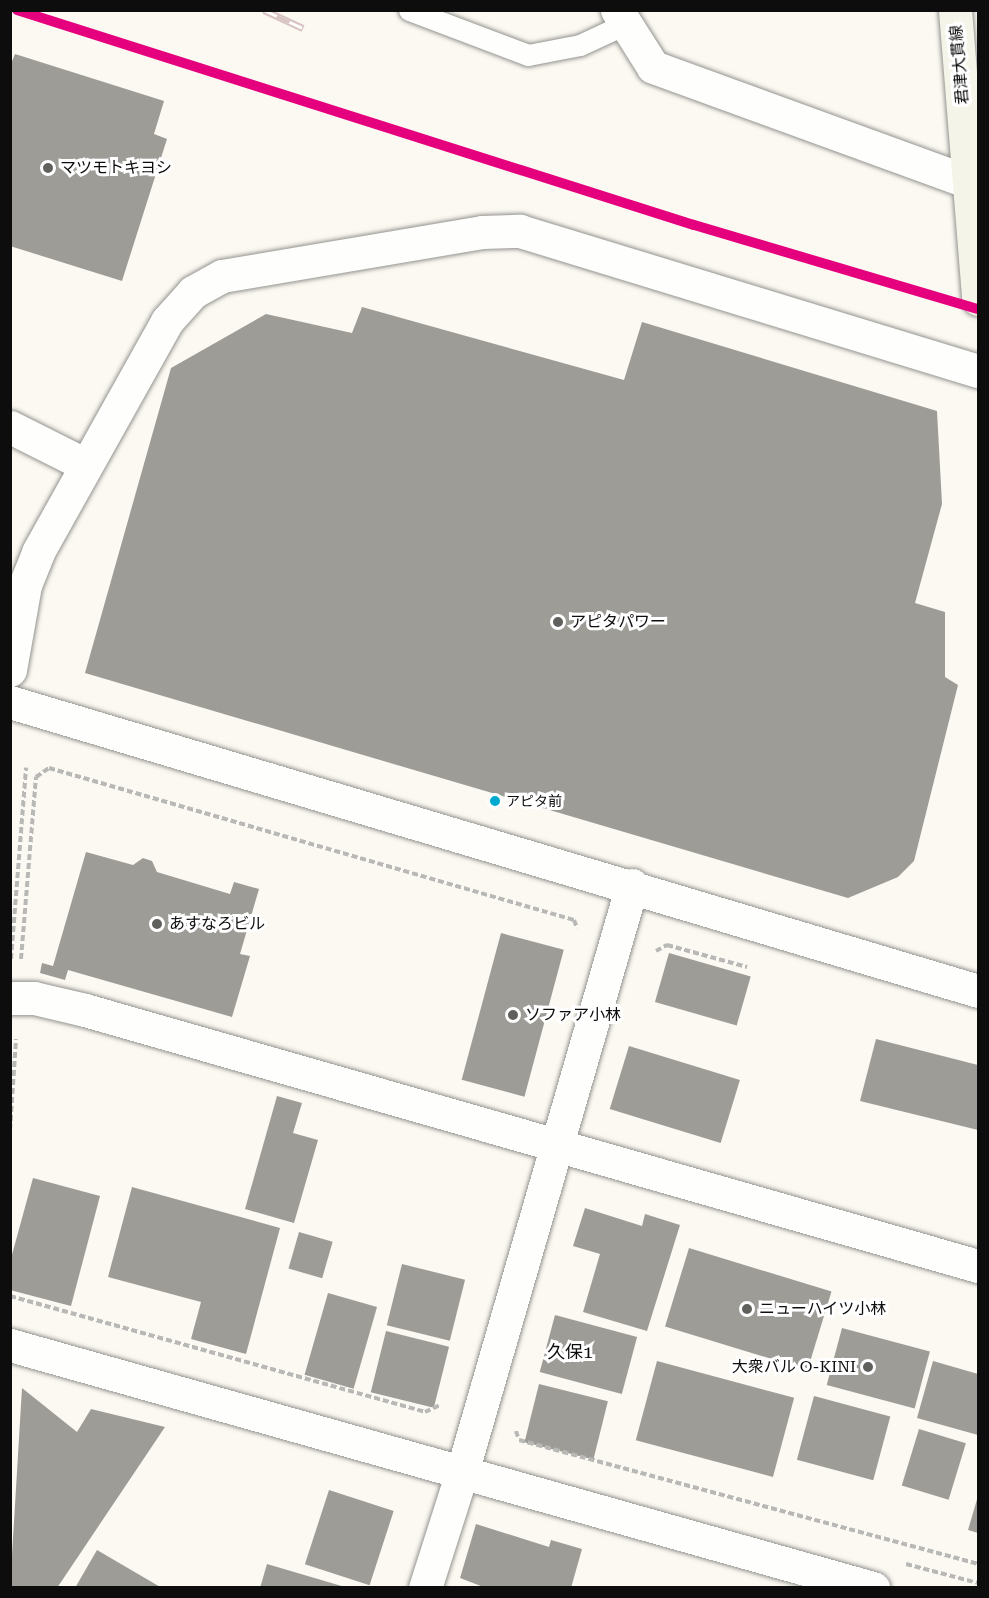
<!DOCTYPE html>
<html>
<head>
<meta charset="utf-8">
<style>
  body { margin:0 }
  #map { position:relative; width:989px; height:1598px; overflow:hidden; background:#fbf9f1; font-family:"Roboto Serif","Noto Sans JP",serif }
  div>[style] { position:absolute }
  .building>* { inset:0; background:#9e9c97; transform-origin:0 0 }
  .path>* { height:4px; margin-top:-2px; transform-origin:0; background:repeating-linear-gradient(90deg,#b8b8b6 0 6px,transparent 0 9px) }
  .roads { filter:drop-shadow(0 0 2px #949390) drop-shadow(0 0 2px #949390) }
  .service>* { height:21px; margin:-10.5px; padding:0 10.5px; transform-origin:10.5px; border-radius:10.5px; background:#fefefd }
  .minor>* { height:33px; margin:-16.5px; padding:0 16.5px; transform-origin:16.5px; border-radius:16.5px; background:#fefefd }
  .tertiary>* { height:33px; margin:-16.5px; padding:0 16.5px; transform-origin:16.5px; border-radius:16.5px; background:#fefefd }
  .secondary>* { height:33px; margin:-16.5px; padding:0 16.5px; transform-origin:16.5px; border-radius:16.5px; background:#f5f4e8 }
  .rail>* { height:7px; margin-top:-3.5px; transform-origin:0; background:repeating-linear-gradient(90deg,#fff 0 14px,#d8c3c2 0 28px); box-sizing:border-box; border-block:2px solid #d8c3c2 }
  .rail-1>* { height:10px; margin:-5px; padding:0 5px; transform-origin:5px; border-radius:5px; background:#e5007d }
  .dots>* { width:16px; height:16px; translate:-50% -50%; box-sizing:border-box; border:3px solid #fff; border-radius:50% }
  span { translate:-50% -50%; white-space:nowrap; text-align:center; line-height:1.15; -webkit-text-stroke:6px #fff; paint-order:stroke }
  .bus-label { font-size:14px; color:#0d0d0d }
  .left { translate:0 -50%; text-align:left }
  .street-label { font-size:16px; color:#0d0d0d }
  .poi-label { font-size:16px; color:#0d0d0d }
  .right { translate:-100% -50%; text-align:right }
  .neighbourhood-label { font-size:18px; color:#0d0d0d }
  .frame { position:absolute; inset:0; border:12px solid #0d0d0d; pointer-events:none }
</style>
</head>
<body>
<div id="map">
  <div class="building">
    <div style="clip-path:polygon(15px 54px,164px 101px,154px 134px,167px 139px,122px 281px,10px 246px,10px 66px)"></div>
    <div style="clip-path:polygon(362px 307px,624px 380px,642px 322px,937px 411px,942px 504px,915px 603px,945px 612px,945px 677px,958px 685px,914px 861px,898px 877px,848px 898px,85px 673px,171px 368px,266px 314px,352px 333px)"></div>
    <div style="clip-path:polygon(86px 852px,133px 865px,143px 858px,152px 861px,157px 872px,230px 894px,234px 882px,259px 889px,240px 954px,250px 956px,232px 1017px,68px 970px,65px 980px,40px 973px,42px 963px,53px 966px)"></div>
    <div style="left:501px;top:933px;width:65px;height:152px;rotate:15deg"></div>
    <div style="left:669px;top:953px;width:85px;height:51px;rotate:16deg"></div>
    <div style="clip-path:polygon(876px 1039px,978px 1065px,978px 1130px,860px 1101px)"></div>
    <div style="left:629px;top:1046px;width:116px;height:66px;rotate:17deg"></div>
    <div style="clip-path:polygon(277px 1096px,302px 1103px,293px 1133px,318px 1140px,294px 1223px,245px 1209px)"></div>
    <div style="clip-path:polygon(33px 1178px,100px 1196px,71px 1306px,10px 1290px,10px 1262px)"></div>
    <div style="clip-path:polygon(132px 1187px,280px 1228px,246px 1354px,191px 1339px,201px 1302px,108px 1277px)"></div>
    <div style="clip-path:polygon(585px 1208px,642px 1226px,645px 1214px,680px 1225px,647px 1331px,583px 1312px,600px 1254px,573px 1246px)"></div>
    <div style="left:299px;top:1232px;width:35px;height:38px;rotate:16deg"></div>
    <div style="left:689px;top:1248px;width:149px;height:82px;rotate:17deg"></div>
    <div style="left:402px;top:1264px;width:65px;height:63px;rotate:14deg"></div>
    <div style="left:328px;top:1293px;width:51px;height:85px;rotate:16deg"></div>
    <div style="left:555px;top:1315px;width:85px;height:59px;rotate:15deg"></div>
    <div style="left:842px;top:1328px;width:91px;height:59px;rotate:15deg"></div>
    <div style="left:386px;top:1331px;width:65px;height:63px;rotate:14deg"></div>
    <div style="left:657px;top:1361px;width:142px;height:82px;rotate:15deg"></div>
    <div style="clip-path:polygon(933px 1361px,978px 1374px,978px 1435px,917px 1418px)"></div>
    <div style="left:539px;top:1384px;width:71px;height:60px;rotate:14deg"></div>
    <div style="clip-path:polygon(22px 1388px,77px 1432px,91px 1409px,165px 1427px,57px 1588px,10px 1588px)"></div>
    <div style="left:814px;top:1396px;width:79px;height:66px;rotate:15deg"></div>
    <div style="left:919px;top:1429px;width:49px;height:59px;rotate:17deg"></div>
    <div style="left:329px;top:1490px;width:68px;height:78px;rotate:18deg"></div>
    <div style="clip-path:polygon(978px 1496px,978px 1533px,968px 1530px)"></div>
    <div style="clip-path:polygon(476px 1524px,549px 1547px,551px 1540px,582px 1549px,571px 1588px,486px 1588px,460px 1578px)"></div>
    <div style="clip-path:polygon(97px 1550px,162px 1588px,75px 1588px)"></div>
    <div style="clip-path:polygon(267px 1564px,345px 1587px,345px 1588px,260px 1588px)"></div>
  </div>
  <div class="path">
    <div style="left:656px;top:951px;width:13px;rotate:-29deg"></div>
    <div style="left:667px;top:945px;width:83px;rotate:15.4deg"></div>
    <div style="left:11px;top:959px;width:192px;rotate:-85.5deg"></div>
    <div style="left:21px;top:959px;width:183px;rotate:-85.3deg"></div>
    <div style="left:36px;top:777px;width:16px;rotate:-35deg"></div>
    <div style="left:49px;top:768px;width:547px;rotate:16.15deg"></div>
    <div style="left:574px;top:920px;width:9px;rotate:69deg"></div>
    <div style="left:10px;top:1130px;width:91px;rotate:-86.2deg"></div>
    <div style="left:10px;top:1296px;width:431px;rotate:15.6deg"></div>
    <div style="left:425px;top:1412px;width:17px;rotate:-25deg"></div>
    <div style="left:516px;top:1431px;width:9px;rotate:72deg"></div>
    <div style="left:519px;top:1440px;width:475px;rotate:15.1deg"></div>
    <div style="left:906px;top:1564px;width:74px;rotate:14.8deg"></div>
  </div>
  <div class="roads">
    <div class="service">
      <div style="left:409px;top:10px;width:127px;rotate:20.7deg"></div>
      <div style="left:528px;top:55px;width:53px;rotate:-10.9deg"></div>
      <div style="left:580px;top:45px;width:50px;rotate:-25deg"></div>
    </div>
    <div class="minor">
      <div style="left:617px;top:10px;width:67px;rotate:57.7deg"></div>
      <div style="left:653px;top:67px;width:346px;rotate:20deg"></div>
      <div style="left:10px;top:427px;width:85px;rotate:26.6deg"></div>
      <div style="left:10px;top:670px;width:86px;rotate:-80deg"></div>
      <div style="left:25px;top:585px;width:35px;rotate:-68deg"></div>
      <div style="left:38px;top:552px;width:265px;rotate:-60.8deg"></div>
      <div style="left:167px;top:321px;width:39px;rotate:-48deg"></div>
      <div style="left:193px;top:292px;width:33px;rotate:-29deg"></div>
      <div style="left:222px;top:276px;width:264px;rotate:-9.6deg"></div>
      <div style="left:482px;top:232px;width:38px;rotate:-2deg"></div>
      <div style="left:520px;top:231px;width:479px;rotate:17deg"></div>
      <div style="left:10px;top:998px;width:24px"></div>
      <div style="left:34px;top:998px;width:52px;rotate:13.2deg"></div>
      <div style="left:85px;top:1010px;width:929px;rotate:16deg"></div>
      <div style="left:425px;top:1588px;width:125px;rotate:-72.3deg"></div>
      <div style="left:463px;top:1469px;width:608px;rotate:-73.86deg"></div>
    </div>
    <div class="tertiary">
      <div style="left:10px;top:702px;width:1010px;rotate:16.62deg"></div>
      <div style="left:10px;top:1345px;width:897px;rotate:15.73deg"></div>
    </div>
    <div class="secondary">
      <div style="left:955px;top:10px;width:290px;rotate:85.4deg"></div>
    </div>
  </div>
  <div class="rail">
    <div style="left:264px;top:10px;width:43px;rotate:24.8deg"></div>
  </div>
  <div class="rail-1">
    <div style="left:17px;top:10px;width:710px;rotate:17.62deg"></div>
    <div style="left:694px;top:225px;width:296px;rotate:16.5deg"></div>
  </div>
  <div class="dots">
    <div style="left:48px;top:168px;background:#60605d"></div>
    <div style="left:558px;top:622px;background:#60605d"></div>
    <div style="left:495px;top:801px;background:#00a9ce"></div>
    <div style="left:157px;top:924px;background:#60605d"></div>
    <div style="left:513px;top:1015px;background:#60605d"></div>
    <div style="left:747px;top:1309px;background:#60605d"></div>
    <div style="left:868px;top:1367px;background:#60605d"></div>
  </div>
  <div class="bus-label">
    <span class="left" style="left:506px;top:801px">アピタ前</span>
  </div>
  <div class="street-label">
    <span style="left:960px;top:65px;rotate:-95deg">君津大貫線</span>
  </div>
  <div class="poi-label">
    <span class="left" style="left:60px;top:168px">マツモトキヨシ</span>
    <span class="left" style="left:570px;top:622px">アピタパワー</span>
    <span class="left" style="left:169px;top:924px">あすなろビル</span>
    <span class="left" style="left:525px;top:1015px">ソファア小林</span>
    <span class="left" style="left:759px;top:1309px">ニューハイツ小林</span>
    <span class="right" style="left:856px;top:1367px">大衆バル O-KINI</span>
  </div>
  <div class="neighbourhood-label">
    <span style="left:570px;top:1352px">久保1</span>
  </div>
  <div class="frame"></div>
</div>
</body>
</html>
